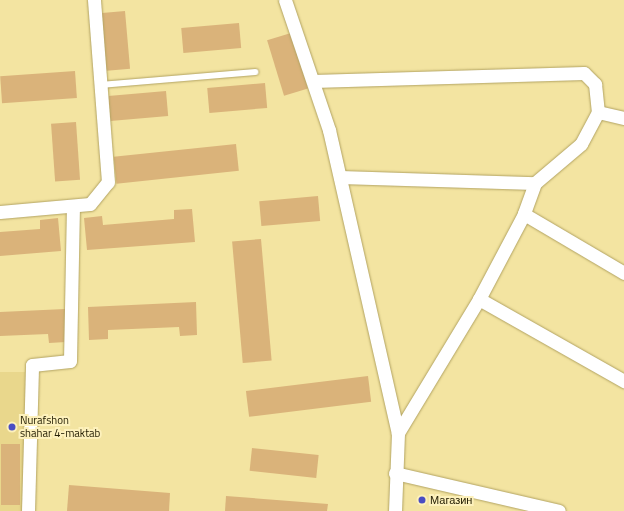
<!DOCTYPE html>
<html>
<head>
<meta charset="utf-8">
<style>
  body { margin:0 }
  #map { position:relative; width:624px; height:511px; overflow:hidden; background:#f3e4a1; font-family:"Titillium Web",sans-serif }
  div>[style] { position:absolute }
  .built>* { inset:0; background:#e9d78c; transform-origin:0 0 }
  .building>* { inset:0; background:#dab37a; transform-origin:0 0 }
  .roads { filter:drop-shadow(0 0 1px #b2a362) drop-shadow(0 0 1px #b2a362) }
  .service>* { height:6px; margin:-3px; padding:0 3px; transform-origin:3px; border-radius:3px; background:#fff }
  .minor>* { height:13px; margin:-6.5px; padding:0 6.5px; transform-origin:6.5px; border-radius:6.5px; background:#fff }
  .dots>* { width:11px; height:11px; translate:-50% -50%; box-sizing:border-box; border:2px solid #fdf1bc; border-radius:50% }
  span { translate:-50% -50%; white-space:nowrap; text-align:center; line-height:1.15; -webkit-text-stroke:4px #fdf1bc; paint-order:stroke }
  .poi-label { font-size:11px; color:#262005 }
  .left { translate:0 -50%; text-align:left }
</style>
</head>
<body>
<div id="map">
  <div class="built">
    <div style="left:0;top:372px;width:25px;height:139px"></div>
  </div>
  <div class="building">
    <div style="left:125px;top:11px;width:58px;height:26px;rotate:85deg"></div>
    <div style="left:239px;top:23px;width:25px;height:58px;rotate:85deg"></div>
    <div style="left:291px;top:33px;width:58px;height:25px;rotate:73deg"></div>
    <div style="left:75px;top:71px;width:27px;height:75px;rotate:86deg"></div>
    <div style="left:265px;top:83px;width:25px;height:58px;rotate:85deg"></div>
    <div style="left:166px;top:91px;width:25px;height:58px;rotate:85deg"></div>
    <div style="left:76px;top:122px;width:58px;height:25px;rotate:86deg"></div>
    <div style="left:236px;top:144px;width:27px;height:123px;rotate:84deg"></div>
    <div style="left:318px;top:196px;width:25px;height:59px;rotate:85deg"></div>
    <div style="clip-path:polygon(192px 209px,195px 242px,87px 250px,84px 218px,102px 216px,103px 225px,174px 219px,174px 210px)"></div>
    <div style="clip-path:polygon(58px 218px,61px 251px,0 256px,0 232px,40px 229px,40px 220px)"></div>
    <div style="left:261px;top:239px;width:122px;height:29px;rotate:85deg"></div>
    <div style="clip-path:polygon(196px 302px,197px 335px,180px 336px,179px 327px,108px 330px,108px 339px,89px 340px,88px 307px)"></div>
    <div style="clip-path:polygon(65px 309px,66px 342px,49px 343px,48px 334px,0 336px,0 312px)"></div>
    <div style="left:368px;top:376px;width:26px;height:123px;rotate:83deg"></div>
    <div style="left:1px;top:444px;width:19px;height:61px"></div>
    <div style="left:252px;top:448px;width:67px;height:23px;rotate:6deg"></div>
    <div style="clip-path:polygon(69px 485px,170px 493px,169px 511px,67px 511px)"></div>
    <div style="clip-path:polygon(226px 496px,328px 504px,327px 511px,225px 511px)"></div>
  </div>
  <div class="roads">
    <div class="service">
      <div style="left:100px;top:85px;width:156px;rotate:-4.8deg"></div>
    </div>
    <div class="minor">
      <div style="left:285px;top:0;width:137px;rotate:71.3deg"></div>
      <div style="left:329px;top:130px;width:311px;rotate:77.2deg"></div>
      <div style="left:398px;top:433px;width:78px;rotate:92.2deg"></div>
      <div style="left:313px;top:81px;width:271px;rotate:-1.7deg"></div>
      <div style="left:584px;top:73px;width:16px;rotate:45deg"></div>
      <div style="left:595px;top:84px;width:28px;rotate:84deg"></div>
      <div style="left:598px;top:112px;width:36px;rotate:118deg"></div>
      <div style="left:581px;top:144px;width:60px;rotate:139.7deg"></div>
      <div style="left:535px;top:183px;width:33px;rotate:110deg"></div>
      <div style="left:524px;top:214px;width:96px;rotate:117.9deg"></div>
      <div style="left:479px;top:299px;width:157px;rotate:121.2deg"></div>
      <div style="left:598px;top:112px;width:27px;rotate:13deg"></div>
      <div style="left:340px;top:177px;width:195px;rotate:1.8deg"></div>
      <div style="left:0;top:212px;width:90px;rotate:-5.1deg"></div>
      <div style="left:90px;top:204px;width:28px;rotate:-51deg"></div>
      <div style="left:108px;top:182px;width:183px;rotate:-94.4deg"></div>
      <div style="left:524px;top:214px;width:116px;rotate:30.5deg"></div>
      <div style="left:479px;top:299px;width:167px;rotate:29.5deg"></div>
      <div style="left:395px;top:473px;width:168px;rotate:13deg"></div>
      <div style="left:28px;top:511px;width:146px;rotate:-88.4deg"></div>
      <div style="left:32px;top:365px;width:38px;rotate:-6deg"></div>
      <div style="left:70px;top:361px;width:155px;rotate:-88.9deg"></div>
    </div>
  </div>
  <div class="dots">
    <div style="left:12px;top:427px;background:#4a4dc3"></div>
    <div style="left:422px;top:500px;background:#4a4dc3"></div>
  </div>
  <div class="poi-label">
    <span class="left" style="left:20px;top:427px">Nurafshon<br>shahar 4-maktab</span>
    <span class="left" style="left:430px;top:500px">Магазин</span>
  </div>
</div>
</body>
</html>
